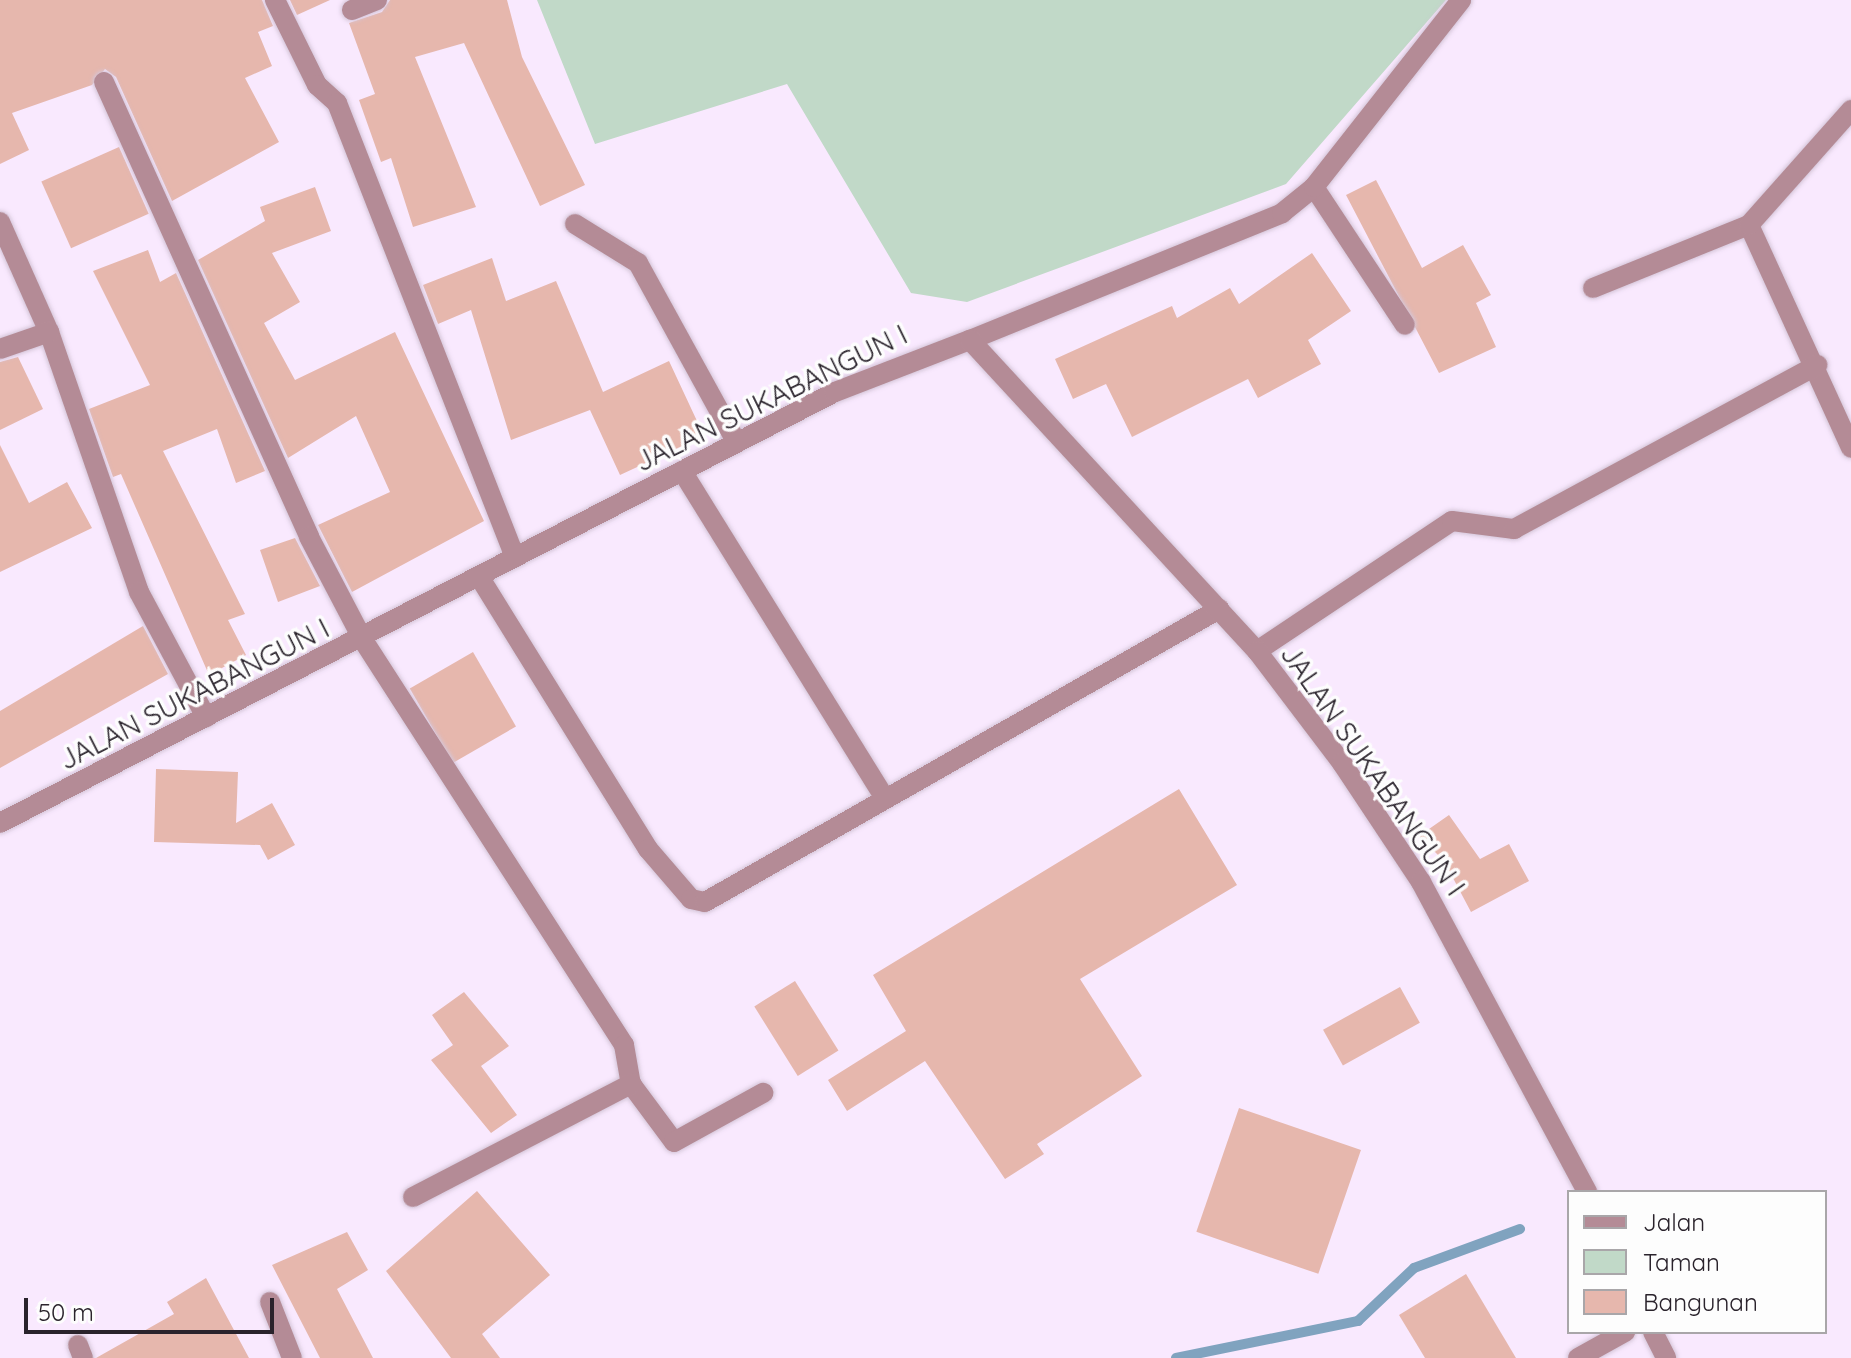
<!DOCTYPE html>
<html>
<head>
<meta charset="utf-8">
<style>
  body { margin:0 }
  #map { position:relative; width:1851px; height:1358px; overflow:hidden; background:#f9e9fe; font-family:Quicksand,sans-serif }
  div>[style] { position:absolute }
  .green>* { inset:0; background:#c1d9c8 }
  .stream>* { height:10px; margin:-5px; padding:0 5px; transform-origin:5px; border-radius:5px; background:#80a3bf }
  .building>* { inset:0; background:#e6b7ad; transform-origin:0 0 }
  .roads { filter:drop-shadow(0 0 2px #d4c5d8) drop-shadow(0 0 2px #d4c5d8) }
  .street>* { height:20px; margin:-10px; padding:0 10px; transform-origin:10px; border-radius:10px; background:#b48b96 }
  span { translate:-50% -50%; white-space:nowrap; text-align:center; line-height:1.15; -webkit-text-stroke:7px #fdfdfd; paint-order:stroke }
  .street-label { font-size:28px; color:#2a232c }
  .legend { position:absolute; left:1567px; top:1190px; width:260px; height:144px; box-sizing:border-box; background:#fdfdfd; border:2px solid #a9a6a9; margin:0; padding:10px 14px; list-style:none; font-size:24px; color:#2a232c }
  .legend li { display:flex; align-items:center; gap:16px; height:40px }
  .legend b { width:40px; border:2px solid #a9a6a9 }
  .scale { position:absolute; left:24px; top:1298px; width:250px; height:36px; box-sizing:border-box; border:4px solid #2a232c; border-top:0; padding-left:10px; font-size:24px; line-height:28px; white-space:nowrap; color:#2a232c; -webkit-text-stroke:6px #fdfdfd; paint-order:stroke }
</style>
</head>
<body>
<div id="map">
  <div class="green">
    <div style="clip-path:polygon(537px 0,1446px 0,1286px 184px,967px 302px,911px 293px,787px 84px,595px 144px)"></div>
  </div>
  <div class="stream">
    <div style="left:1176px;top:1358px;width:186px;rotate:-11.5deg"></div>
    <div style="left:1358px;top:1321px;width:77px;rotate:-43.4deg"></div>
    <div style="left:1414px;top:1268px;width:113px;rotate:-20.2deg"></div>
  </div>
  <div class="building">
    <div style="clip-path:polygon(0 0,262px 0,273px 26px,258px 32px,272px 66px,245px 78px,279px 142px,172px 201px,116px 77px,105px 69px,92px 85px,12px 113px,29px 150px,0 164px)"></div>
    <div style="clip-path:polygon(290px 0,330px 0,297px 15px)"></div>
    <div style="clip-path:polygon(390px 0,507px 0,522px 57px,585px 185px,540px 206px,464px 43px,415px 57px,476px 207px,413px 227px,391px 158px,381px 162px,359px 100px,375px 94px,349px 23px,382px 12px)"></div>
    <div style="left:119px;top:147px;width:73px;height:85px;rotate:66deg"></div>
    <div style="clip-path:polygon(1376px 180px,1422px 268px,1463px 245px,1491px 295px,1476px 303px,1496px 347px,1439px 373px,1346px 195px)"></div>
    <div style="clip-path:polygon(315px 187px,331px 231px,272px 253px,300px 302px,264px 323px,295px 380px,395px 332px,484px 521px,352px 592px,318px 525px,390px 492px,356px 416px,288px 458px,198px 260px,265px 221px,260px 207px)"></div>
    <div style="clip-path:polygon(148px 250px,160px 282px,176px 273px,265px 471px,236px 483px,217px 429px,163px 451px,245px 614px,228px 620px,246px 655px,209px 675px,121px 474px,113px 477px,89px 409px,150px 385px,93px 271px)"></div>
    <div style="clip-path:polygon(1312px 253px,1351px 311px,1308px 340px,1321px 364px,1258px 398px,1248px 379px,1132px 437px,1106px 384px,1073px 399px,1055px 359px,1172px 306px,1177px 318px,1230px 288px,1239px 304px)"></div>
    <div style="clip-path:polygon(492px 258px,506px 301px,556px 281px,603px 392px,669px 361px,704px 436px,620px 475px,590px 410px,511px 440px,471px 310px,438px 324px,423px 285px)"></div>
    <div style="clip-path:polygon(18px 357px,43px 409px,0 430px,0 362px)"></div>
    <div style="clip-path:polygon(0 445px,29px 503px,67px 482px,92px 528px,0 572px)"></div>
    <div style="clip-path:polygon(295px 538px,320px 586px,278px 602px,260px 550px)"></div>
    <div style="clip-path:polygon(143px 626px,168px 674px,0 768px,0 711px)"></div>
    <div style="left:473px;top:652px;width:86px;height:73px;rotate:60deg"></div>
    <div style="clip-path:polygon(156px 769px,238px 772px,236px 823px,272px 803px,295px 845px,268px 860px,260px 845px,154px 842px)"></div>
    <div style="clip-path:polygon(1179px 789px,1237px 885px,1080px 979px,1142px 1076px,1037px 1144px,1044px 1154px,1005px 1179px,925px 1061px,847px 1111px,828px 1080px,906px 1031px,873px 975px)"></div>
    <div style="clip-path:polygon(1449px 815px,1480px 859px,1509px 844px,1529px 881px,1471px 912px,1444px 861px,1419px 836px)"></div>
    <div style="left:795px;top:981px;width:82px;height:48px;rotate:58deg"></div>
    <div style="left:1400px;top:987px;width:41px;height:88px;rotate:61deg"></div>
    <div style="clip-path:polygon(464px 992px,509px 1046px,481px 1066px,517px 1115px,491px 1133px,431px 1060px,453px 1045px,432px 1015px)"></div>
    <div style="left:1239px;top:1108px;width:129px;height:131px;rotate:19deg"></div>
    <div style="clip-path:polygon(477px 1191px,550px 1275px,482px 1334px,500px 1358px,451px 1358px,386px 1271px)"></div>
    <div style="clip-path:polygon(347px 1232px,368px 1270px,337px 1289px,373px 1358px,320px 1358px,272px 1265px)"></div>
    <div style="clip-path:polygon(1466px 1274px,1516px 1358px,1425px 1358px,1399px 1315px)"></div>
    <div style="clip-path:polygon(206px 1278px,249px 1358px,96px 1358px,174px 1314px,167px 1302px)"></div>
  </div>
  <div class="roads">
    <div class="street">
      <div style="left:275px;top:0;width:95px;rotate:63.7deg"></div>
      <div style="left:317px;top:85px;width:27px;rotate:42deg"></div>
      <div style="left:337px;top:103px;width:488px;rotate:68.6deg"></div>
      <div style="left:352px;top:10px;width:27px;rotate:-22deg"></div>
      <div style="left:104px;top:82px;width:499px;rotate:65.7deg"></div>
      <div style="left:309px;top:537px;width:116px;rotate:62.3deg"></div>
      <div style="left:363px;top:640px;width:482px;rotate:57.2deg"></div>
      <div style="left:624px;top:1045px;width:40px;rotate:80deg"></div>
      <div style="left:631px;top:1084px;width:72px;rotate:53.4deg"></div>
      <div style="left:674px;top:1142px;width:102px;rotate:-28.8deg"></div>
      <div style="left:1314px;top:187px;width:165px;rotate:56.6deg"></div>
      <div style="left:0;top:222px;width:120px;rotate:66deg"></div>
      <div style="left:49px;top:332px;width:275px;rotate:70.9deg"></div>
      <div style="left:139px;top:592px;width:142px;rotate:61.8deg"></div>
      <div style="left:575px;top:224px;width:74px;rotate:31.8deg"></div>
      <div style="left:638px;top:263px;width:205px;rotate:61.2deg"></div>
      <div style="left:1749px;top:225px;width:245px;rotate:65.4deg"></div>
      <div style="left:1593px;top:288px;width:168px;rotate:-22deg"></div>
      <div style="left:1749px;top:225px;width:154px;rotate:-48.4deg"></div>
      <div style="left:970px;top:340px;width:337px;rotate:-22.1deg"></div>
      <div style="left:1282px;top:213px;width:41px;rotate:-39.1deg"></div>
      <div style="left:1314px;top:187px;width:238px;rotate:-51.8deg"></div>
      <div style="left:0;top:349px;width:52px;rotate:-19.1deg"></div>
      <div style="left:682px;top:471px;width:385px;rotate:58.2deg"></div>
      <div style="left:480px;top:578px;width:319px;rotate:58.2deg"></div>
      <div style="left:648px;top:849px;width:66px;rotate:49.3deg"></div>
      <div style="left:691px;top:899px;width:14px;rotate:12deg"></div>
      <div style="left:705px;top:902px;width:592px;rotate:-29.68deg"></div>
      <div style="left:1257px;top:651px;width:234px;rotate:-33.7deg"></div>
      <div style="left:1452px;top:521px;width:63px;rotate:7.4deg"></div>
      <div style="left:1514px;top:529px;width:345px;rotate:-28.4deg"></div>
      <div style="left:0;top:823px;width:940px;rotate:-27.3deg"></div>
      <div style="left:835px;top:392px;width:145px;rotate:-21.1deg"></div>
      <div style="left:970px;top:340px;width:423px;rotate:47.3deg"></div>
      <div style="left:1257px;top:651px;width:141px;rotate:52.8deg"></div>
      <div style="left:1342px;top:763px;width:143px;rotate:56.4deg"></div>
      <div style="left:1421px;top:882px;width:352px;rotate:61.8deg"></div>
      <div style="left:413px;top:1197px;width:246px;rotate:-27.4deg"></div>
      <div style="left:270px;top:1302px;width:60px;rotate:68.6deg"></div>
      <div style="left:1653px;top:1332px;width:29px;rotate:63deg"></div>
      <div style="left:78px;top:1345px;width:14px;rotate:69deg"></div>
      <div style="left:1578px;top:1358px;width:54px;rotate:-29deg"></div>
    </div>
  </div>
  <div class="street-label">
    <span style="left:771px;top:398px;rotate:-26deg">JALAN SUKABANGUN I</span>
    <span style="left:194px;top:694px;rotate:-27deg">JALAN SUKABANGUN I</span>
    <span style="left:1373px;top:770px;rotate:55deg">JALAN SUKABANGUN I</span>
  </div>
  <ul class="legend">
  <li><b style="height:10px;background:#b48b96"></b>Jalan</li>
  <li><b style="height:22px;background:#c1d9c8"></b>Taman</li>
  <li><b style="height:22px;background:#e6b7ad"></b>Bangunan</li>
  </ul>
  <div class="scale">50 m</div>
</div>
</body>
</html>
